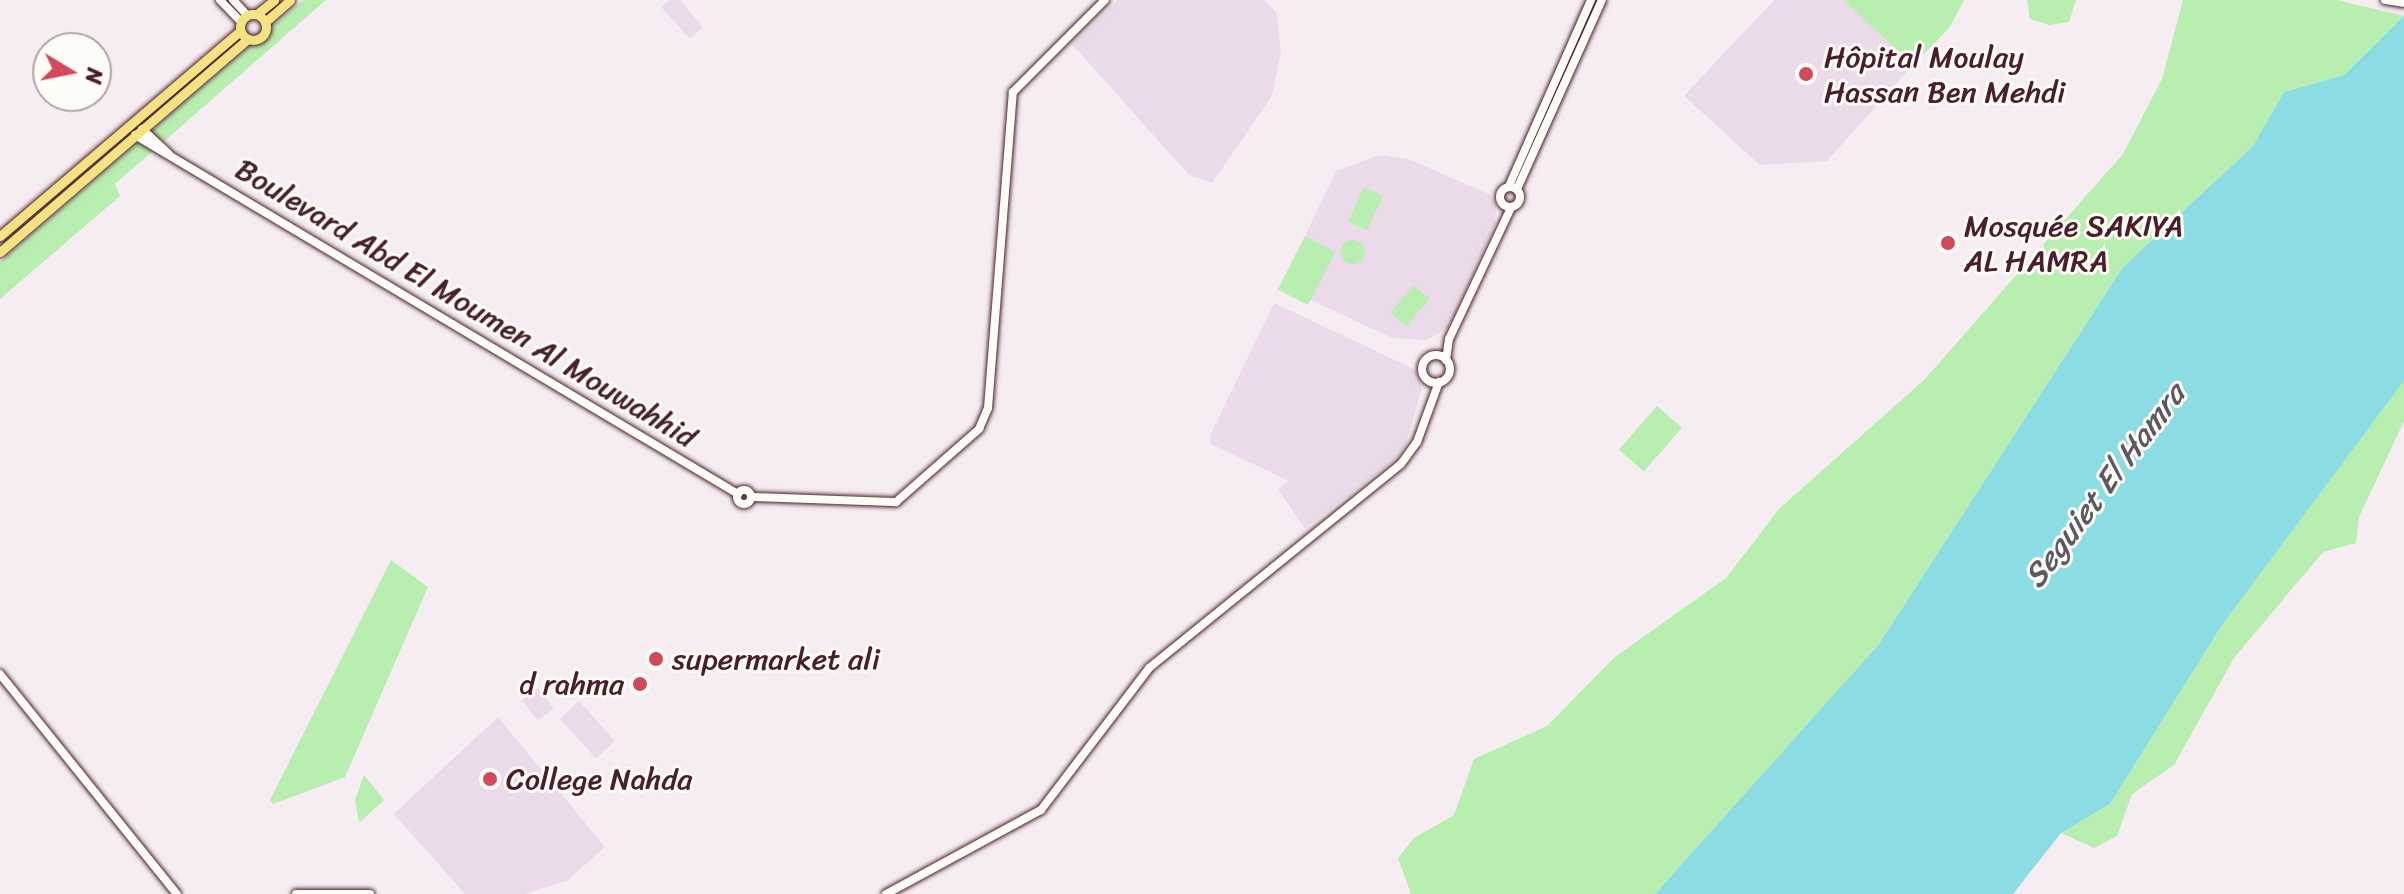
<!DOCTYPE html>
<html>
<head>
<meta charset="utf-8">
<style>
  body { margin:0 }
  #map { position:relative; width:2404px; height:894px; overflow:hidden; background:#f5edf1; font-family:Sriracha,sans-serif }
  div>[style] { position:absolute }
  .built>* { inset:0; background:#ebdbea; transform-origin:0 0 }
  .green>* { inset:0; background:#b8eeaf; transform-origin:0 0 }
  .round { border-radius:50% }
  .water>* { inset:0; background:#8bdde3 }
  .roads { filter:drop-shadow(0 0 2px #4a1f2b) drop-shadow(0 0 2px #4a1f2b) }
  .secondary>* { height:8px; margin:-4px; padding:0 4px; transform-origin:4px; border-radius:4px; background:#fdfcf7 }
  .secondary>.ring { margin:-4px; padding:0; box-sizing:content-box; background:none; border:8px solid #fdfcf7; border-radius:50% }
  .primary>* { height:9px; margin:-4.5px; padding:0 4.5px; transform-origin:4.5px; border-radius:4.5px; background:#f5e382 }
  .primary>.ring { margin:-4.5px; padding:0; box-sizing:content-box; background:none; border:9px solid #f5e382; border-radius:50% }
  .dots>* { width:22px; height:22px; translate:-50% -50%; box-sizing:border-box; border:4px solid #fdfcf7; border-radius:50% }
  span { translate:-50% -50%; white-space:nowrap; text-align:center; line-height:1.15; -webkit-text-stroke:6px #fdfcf7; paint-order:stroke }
  .poi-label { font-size:30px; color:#4a1f2b }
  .left { translate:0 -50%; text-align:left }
  .right { translate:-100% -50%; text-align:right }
  .street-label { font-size:30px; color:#4a1f2b }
  .water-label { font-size:32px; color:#5e5862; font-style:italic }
  .north { position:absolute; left:32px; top:32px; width:80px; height:80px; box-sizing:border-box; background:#fdfcf7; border:2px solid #b5a4a5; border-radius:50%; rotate:100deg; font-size:22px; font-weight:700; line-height:32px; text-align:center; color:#4a1f2b }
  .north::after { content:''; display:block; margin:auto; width:28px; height:36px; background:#d1495b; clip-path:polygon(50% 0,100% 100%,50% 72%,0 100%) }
</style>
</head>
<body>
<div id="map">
  <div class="built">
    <div style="clip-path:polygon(669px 0,680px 0,703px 27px,690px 39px,661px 7px)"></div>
    <div style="clip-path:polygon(1118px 0,1264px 0,1276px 12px,1281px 51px,1272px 96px,1212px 183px,1189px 175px,1072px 44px)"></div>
    <div style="clip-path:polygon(1774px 0,1854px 0,1919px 58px,1827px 161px,1760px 165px,1684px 96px)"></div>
    <div style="clip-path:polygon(1380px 155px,1408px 159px,1489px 194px,1496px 202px,1495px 224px,1449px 327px,1427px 340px,1392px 338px,1281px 286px,1336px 171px)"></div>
    <div style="clip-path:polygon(1274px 303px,1416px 370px,1422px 388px,1406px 444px,1397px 458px,1305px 529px,1278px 489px,1289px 481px,1211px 444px,1210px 436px)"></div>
    <div style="left:538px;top:688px;width:26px;height:20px;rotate:53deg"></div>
    <div style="left:579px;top:701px;width:54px;height:26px;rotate:48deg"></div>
    <div style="clip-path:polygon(498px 717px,605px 847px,567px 881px,524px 894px,465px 894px,394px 814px)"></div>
  </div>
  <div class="green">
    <div style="clip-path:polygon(303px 0,326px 0,115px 184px,120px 196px,0 299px,0 262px)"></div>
    <div style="clip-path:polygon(1843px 0,1964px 0,1950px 27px,1913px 65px)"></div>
    <div style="clip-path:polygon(2027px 0,2076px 0,2069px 22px,2049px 25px,2030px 19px)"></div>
    <div style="clip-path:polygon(2183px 0,2337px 0,2404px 16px,2344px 75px,2284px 92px,2253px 146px,2123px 267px,1879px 644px,1655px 894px,1411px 894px,1398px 858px,1414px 838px,1454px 815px,1474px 759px,1547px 726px,1615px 657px,1726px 578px,1780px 508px,1924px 380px,2123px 154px,2162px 79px)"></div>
    <div style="left:1364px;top:187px;width:21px;height:38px;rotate:25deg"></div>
    <div style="left:1305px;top:236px;width:34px;height:60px;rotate:27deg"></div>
    <div class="round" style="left:1341px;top:240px;width:24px;height:24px"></div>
    <div style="left:1413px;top:285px;width:21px;height:36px;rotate:39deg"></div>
    <div style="clip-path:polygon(2404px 381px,2404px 421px,2359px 517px,2356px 543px,2323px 552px,2234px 658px,2174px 765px,2132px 794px,2117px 836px,2094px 848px,2061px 833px,2110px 804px,2222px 625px)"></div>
    <div style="left:1657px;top:406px;width:33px;height:58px;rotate:41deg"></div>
    <div style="clip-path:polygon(391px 560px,428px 587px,345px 777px,273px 804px,270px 800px)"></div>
    <div style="clip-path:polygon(364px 775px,384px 800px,359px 823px,355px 800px)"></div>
  </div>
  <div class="water">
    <div style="clip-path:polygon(2404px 16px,2404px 381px,2222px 625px,2110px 804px,2061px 833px,2013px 894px,1655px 894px,1879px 644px,2123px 267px,2253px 146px,2284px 92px,2344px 75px)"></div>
  </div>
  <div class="roads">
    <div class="secondary">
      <div style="left:220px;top:0;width:30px;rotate:46deg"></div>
      <div style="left:233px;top:0;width:21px;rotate:47deg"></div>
      <div style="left:2385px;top:0;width:19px;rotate:9deg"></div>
      <div style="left:142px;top:129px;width:37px;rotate:43deg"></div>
      <div style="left:135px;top:135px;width:702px;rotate:30.77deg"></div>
      <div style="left:1509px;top:186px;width:203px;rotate:-66.2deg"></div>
      <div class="ring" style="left:1500px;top:187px;width:12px;height:12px"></div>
      <div style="left:1517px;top:189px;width:207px;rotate:-65.8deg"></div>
      <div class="ring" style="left:1422px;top:355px;width:20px;height:20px"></div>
      <div style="left:1446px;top:360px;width:21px;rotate:-82deg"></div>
      <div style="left:1449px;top:339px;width:145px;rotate:-64.7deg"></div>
      <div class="ring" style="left:737px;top:490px;width:6px;height:6px"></div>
      <div style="left:751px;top:497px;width:145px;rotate:2deg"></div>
      <div style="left:896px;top:502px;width:111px;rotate:-41.3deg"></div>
      <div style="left:979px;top:429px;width:23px;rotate:-67deg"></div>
      <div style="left:988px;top:408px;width:317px;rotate:-85.5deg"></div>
      <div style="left:1013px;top:92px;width:130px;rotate:-45deg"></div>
      <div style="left:0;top:674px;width:282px;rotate:51.2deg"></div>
      <div style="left:296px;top:894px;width:74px"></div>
      <div style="left:886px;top:894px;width:176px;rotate:-28.5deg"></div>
      <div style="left:1041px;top:810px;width:178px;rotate:-52.7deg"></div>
      <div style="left:1149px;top:668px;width:324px;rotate:-39deg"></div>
      <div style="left:1401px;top:464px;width:27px;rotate:-54deg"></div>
      <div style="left:1417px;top:442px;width:64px;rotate:-69.9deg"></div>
    </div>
    <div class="primary">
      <div class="ring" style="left:240px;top:14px;width:17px;height:17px"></div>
      <div style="left:257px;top:14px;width:22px;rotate:-39deg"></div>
      <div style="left:265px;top:22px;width:33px;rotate:-41deg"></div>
      <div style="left:0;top:236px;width:316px;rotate:-40.5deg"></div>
      <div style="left:0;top:252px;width:327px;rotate:-40.7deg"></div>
    </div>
  </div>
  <div class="dots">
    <div style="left:1806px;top:74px;background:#d1495b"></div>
    <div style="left:1948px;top:243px;background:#d1495b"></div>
    <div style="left:656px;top:659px;background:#d1495b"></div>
    <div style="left:640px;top:684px;background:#d1495b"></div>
    <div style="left:490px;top:779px;background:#d1495b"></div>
  </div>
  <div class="poi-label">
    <span class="left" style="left:1824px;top:74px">Hôpital Moulay<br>Hassan Ben Mehdi</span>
    <span class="left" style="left:1964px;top:243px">Mosquée SAKIYA<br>AL HAMRA</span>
    <span class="left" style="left:672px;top:659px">supermarket ali</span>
    <span class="right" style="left:624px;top:684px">d rahma</span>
    <span class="left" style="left:506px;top:779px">College Nahda</span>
  </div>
  <div class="street-label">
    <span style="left:466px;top:303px;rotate:31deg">Boulevard Abd El Moumen Al Mouwahhid</span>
  </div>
  <div class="water-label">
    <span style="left:2105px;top:486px;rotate:-53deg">Seguiet El Hamra</span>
  </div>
  <div class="north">N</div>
</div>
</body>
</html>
